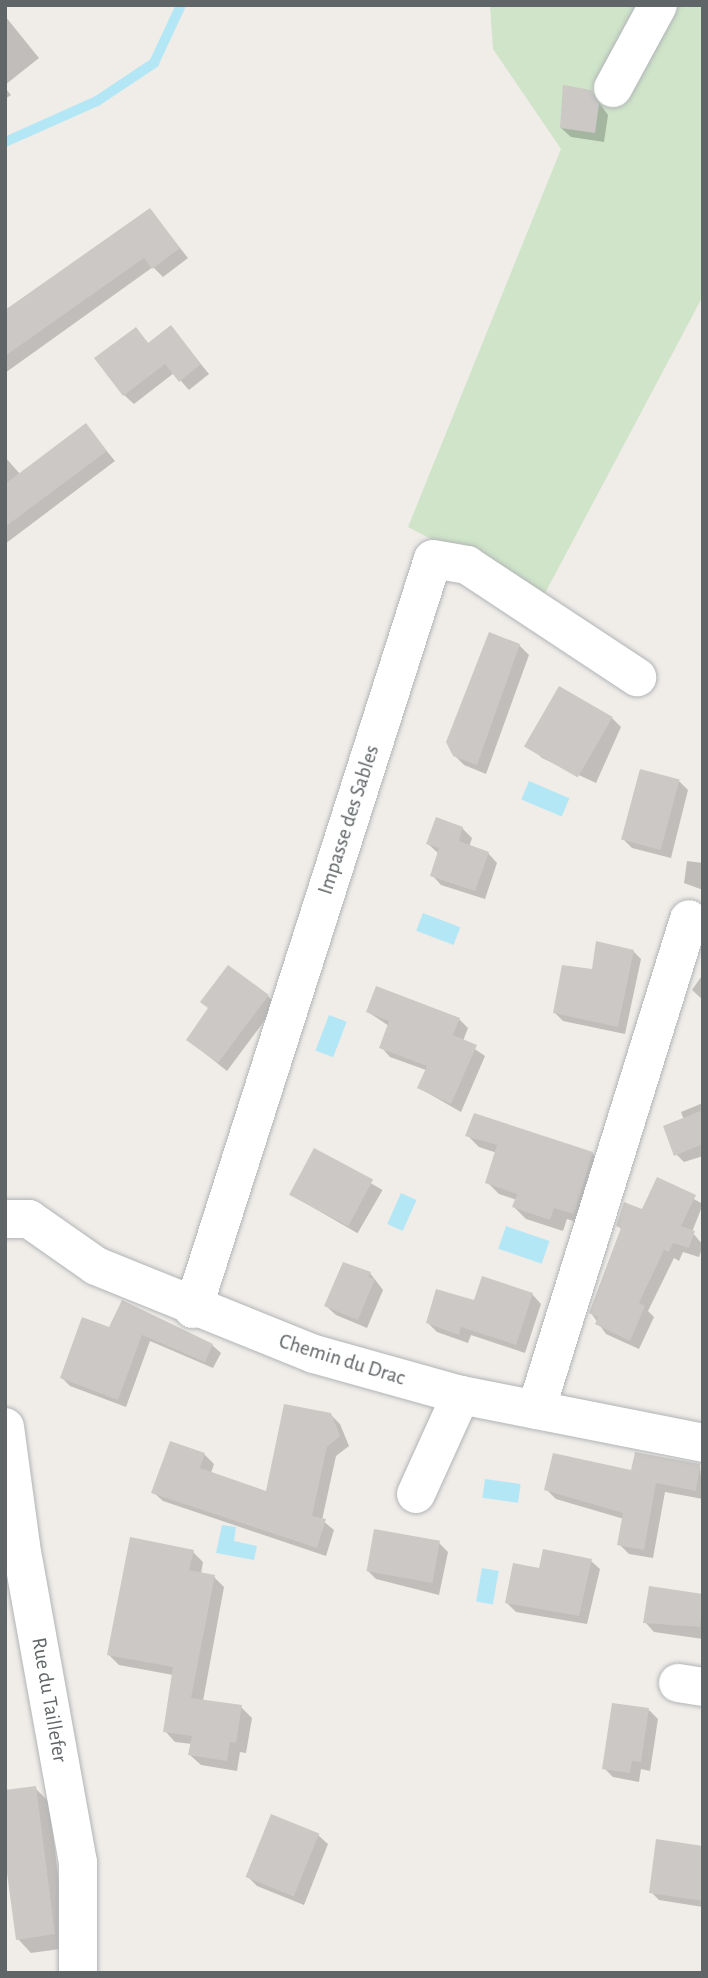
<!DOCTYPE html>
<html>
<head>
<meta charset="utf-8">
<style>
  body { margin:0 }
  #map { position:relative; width:708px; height:1978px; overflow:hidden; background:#f0ede9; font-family:"Alegreya Sans",sans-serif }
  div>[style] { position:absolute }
  .green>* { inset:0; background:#cfe4c9 }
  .water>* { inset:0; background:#b4e7f5; transform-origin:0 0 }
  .shadow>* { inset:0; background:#0003; transform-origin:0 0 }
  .stream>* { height:10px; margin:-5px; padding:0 5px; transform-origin:5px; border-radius:5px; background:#b4e7f5 }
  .building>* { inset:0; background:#cbc8c5; transform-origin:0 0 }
  .roads { filter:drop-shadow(0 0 2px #b1b4b6) drop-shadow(0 0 2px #b1b4b6) }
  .minor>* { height:38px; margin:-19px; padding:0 19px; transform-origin:19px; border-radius:19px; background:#fff }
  span { translate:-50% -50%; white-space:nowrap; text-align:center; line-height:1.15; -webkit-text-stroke:6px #fff; paint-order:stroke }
  .street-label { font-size:21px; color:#606567 }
  .frame { position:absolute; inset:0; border:7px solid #606567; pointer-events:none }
</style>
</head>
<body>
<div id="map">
  <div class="green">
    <div style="clip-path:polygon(490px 5px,703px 5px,703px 296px,543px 597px,408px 527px,561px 149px,493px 49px)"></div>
  </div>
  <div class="water">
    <div style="left:529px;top:781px;width:44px;height:20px;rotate:23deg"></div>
    <div style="left:423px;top:913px;width:40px;height:19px;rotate:21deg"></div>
    <div style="left:329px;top:1015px;width:19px;height:38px;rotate:21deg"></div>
    <div style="left:401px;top:1193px;width:17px;height:34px;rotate:24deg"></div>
    <div style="left:506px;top:1226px;width:46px;height:24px;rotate:19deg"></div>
    <div style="left:485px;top:1479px;width:36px;height:19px;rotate:8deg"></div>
    <div style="clip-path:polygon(222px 1525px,236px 1527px,234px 1541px,257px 1546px,254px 1560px,216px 1553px)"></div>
    <div style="left:482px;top:1568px;width:17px;height:34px;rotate:10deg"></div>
  </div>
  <div class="shadow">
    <div style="clip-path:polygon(5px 16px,39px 58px,5px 85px)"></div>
    <div style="clip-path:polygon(5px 88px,11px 95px,5px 99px)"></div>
    <div style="clip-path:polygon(591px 91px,608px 115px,604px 142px,571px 137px,561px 128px)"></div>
    <div style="clip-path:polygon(150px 210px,188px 258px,163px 277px,153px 267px,5px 373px,5px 313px)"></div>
    <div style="clip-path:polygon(171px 328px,209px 374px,189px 390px,174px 373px,134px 404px,124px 395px,136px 329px,149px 344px)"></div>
    <div style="clip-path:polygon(86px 426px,115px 461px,5px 544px,5px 457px,20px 474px)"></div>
    <div style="clip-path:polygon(519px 645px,529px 655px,486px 774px,464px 765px,454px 755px)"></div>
    <div style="clip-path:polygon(612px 718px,621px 727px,596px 783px,542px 758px,533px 749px)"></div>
    <div style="clip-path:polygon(679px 781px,688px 790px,671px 858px,632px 848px,623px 839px)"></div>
    <div style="clip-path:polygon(462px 828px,472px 838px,469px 847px,488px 853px,497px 863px,485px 899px,441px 885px,432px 875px,439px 854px,428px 844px)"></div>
    <div style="clip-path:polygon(687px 861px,703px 863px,703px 890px,684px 883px)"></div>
    <div style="clip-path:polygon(633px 951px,641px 959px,625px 1034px,563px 1021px,555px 1013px,593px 971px)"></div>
    <div style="clip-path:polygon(703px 974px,703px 1000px,692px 990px)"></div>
    <div style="clip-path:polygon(268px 996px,276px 1005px,227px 1071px,188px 1040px)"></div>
    <div style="clip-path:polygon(368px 1012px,459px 1019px,468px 1028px,463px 1041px,485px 1056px,461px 1112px,419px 1088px,426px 1070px,390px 1057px,381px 1047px,389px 1026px)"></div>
    <div style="clip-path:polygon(703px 1103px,703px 1156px,684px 1162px,675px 1153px,684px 1120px,681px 1112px)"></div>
    <div style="clip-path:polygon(475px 1115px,593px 1154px,605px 1166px,586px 1225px,567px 1219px,563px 1231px,526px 1219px,514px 1207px,517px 1200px,499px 1194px,487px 1182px,497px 1153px,479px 1147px,467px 1135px)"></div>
    <div style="left:315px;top:1151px;width:78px;height:50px;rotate:30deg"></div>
    <div style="clip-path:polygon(657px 1179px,703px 1204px,692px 1232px,703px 1245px,699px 1257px,683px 1252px,679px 1261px,674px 1258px,648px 1311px,654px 1317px,639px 1349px,606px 1334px,591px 1313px,622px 1230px,618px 1226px,643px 1211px)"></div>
    <div style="clip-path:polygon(370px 1273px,383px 1290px,367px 1328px,336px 1315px,326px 1306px)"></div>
    <div style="clip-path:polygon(532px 1294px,541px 1304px,525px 1353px,471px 1335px,468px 1343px,437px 1332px,428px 1323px,475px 1302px)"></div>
    <div style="clip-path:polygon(110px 1329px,212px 1345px,221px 1353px,213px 1368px,150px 1341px,126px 1407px,70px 1386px,62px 1378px)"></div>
    <div style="clip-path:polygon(330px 1414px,340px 1424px,349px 1446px,336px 1456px,322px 1520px,334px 1530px,326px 1556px,163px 1501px,153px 1492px,171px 1443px,205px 1455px,214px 1464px,211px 1473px,268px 1493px)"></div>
    <div style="clip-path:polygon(700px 1466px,703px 1499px,665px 1492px,653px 1558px,629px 1554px,619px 1544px,624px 1519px,556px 1499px,546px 1489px,633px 1472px)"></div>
    <div style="clip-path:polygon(439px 1543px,448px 1552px,439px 1595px,376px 1579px,367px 1570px)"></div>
    <div style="clip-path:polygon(193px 1552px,203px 1562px,201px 1574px,214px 1577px,224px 1587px,203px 1701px,241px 1707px,252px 1718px,246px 1753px,240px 1752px,237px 1771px,201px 1765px,190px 1755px,192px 1744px,175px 1742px,165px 1731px,173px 1675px,119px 1665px,109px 1655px)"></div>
    <div style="clip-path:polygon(591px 1561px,600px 1569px,587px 1624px,516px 1612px,507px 1603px,540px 1570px)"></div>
    <div style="clip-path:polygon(703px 1596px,703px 1639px,654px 1632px,645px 1622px)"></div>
    <div style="clip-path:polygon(649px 1710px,658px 1719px,650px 1771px,641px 1769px,639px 1782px,613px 1777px,604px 1768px)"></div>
    <div style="clip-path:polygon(35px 1788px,49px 1802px,67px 1948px,31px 1953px,18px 1939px)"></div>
    <div style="clip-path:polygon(272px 1816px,318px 1835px,328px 1844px,304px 1905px,257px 1886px,248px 1877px)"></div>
    <div style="clip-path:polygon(703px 1848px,703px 1907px,659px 1900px,651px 1892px)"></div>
  </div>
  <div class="stream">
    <div style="left:5px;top:142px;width:101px;rotate:-24deg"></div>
    <div style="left:97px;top:101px;width:69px;rotate:-33.7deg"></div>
    <div style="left:154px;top:63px;width:64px;rotate:-65deg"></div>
  </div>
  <div class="building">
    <div style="clip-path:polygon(563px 85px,591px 90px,599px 104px,595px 133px,560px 128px)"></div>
    <div style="clip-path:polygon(150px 208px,180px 248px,152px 269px,144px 258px,5px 356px,5px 310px)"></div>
    <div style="clip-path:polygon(171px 325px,201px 364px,179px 382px,165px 364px,123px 396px,94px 358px,136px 327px,148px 343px)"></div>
    <div style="clip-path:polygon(86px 423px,107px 451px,5px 527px,5px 484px)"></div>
    <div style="clip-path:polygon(489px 632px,520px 644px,477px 765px,453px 756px,446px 742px)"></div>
    <div style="left:559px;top:686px;width:62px;height:70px;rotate:30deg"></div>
    <div style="left:640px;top:769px;width:41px;height:73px;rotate:15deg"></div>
    <div style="clip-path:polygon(436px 817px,463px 827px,459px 841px,489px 852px,475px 891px,430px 876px,439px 848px,426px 844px)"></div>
    <div style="clip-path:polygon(596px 941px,634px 950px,618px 1027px,553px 1013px,562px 965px,592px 969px)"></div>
    <div style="clip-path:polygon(228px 965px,269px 995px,218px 1063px,186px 1040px,208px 1008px,200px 1002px)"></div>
    <div style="clip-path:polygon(376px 986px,460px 1018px,453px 1035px,477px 1045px,451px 1104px,417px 1088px,427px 1066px,379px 1048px,389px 1021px,366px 1012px)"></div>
    <div style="clip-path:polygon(703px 1110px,703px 1144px,674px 1156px,663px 1126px)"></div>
    <div style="clip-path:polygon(474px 1113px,593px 1152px,574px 1214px,554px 1208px,550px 1220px,512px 1207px,517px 1194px,485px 1183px,497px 1145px,465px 1136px)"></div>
    <div style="left:314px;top:1148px;width:67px;height:53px;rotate:28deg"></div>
    <div style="clip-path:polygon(657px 1177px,696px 1195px,681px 1226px,695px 1231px,689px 1248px,673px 1243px,669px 1252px,664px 1250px,639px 1303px,645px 1306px,630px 1341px,595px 1324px,598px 1317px,589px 1313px,621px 1228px,616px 1226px,624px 1202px,642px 1209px)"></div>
    <div style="clip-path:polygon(343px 1262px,371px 1272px,368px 1277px,375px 1279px,358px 1320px,324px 1306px)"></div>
    <div style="clip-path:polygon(482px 1276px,533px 1293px,516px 1345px,461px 1327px,459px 1335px,426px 1323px,436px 1289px,474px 1300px)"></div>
    <div style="clip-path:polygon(122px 1300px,213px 1344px,205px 1362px,142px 1335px,118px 1400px,60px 1378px,82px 1317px,109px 1327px)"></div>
    <div style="clip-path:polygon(284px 1404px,331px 1413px,340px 1436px,327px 1447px,312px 1516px,326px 1519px,317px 1548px,151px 1493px,170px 1441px,205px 1453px,200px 1468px,266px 1491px)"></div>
    <div style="clip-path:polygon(635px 1452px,700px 1464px,696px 1491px,656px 1483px,644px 1550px,617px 1545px,623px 1513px,544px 1490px,553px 1453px,631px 1470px)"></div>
    <div style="left:374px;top:1529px;width:67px;height:43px;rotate:10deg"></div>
    <div style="clip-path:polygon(130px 1537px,194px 1550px,189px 1570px,215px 1575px,191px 1698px,242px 1705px,236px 1743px,230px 1742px,227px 1761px,188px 1755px,192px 1736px,163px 1732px,173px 1667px,107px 1655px)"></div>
    <div style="clip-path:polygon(543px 1549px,592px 1559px,579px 1616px,505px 1603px,513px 1563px,539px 1568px)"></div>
    <div style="clip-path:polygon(649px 1586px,703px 1594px,700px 1627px,643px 1623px)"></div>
    <div style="clip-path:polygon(612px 1703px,649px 1708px,641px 1762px,632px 1761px,630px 1773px,602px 1769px)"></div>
    <div style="clip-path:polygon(36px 1786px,55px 1934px,16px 1940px,5px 1858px,5px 1790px)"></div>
    <div style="left:271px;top:1814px;width:52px;height:68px;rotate:22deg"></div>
    <div style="clip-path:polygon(656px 1839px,703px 1846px,703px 1901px,649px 1893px)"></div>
  </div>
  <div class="roads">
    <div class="minor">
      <div style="left:613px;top:88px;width:94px;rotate:-61.5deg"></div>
      <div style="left:5px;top:1219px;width:24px"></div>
      <div style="left:29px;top:1219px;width:82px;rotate:35deg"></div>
      <div style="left:96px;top:1266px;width:235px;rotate:22deg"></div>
      <div style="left:314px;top:1354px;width:153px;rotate:15.6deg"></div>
      <div style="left:461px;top:1395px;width:247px;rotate:11.2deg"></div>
      <div style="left:193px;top:1309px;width:787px;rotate:-72.26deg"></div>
      <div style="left:433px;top:559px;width:35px;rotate:10deg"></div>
      <div style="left:467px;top:565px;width:204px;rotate:33.4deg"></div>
      <div style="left:536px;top:1410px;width:514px;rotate:-72.69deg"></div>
      <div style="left:5px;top:1427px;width:120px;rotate:82.3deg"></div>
      <div style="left:21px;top:1546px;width:321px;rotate:79.8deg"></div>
      <div style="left:78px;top:1862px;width:111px;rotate:90deg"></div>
      <div style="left:416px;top:1494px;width:109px;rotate:-65.6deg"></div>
      <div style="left:678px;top:1683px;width:25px;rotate:9deg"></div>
    </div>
  </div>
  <div class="street-label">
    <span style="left:349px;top:820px;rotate:-72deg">Impasse des Sables</span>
    <span style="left:342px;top:1360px;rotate:17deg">Chemin du Drac</span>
    <span style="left:49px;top:1700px;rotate:80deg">Rue du Taillefer</span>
  </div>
  <div class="frame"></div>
</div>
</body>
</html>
